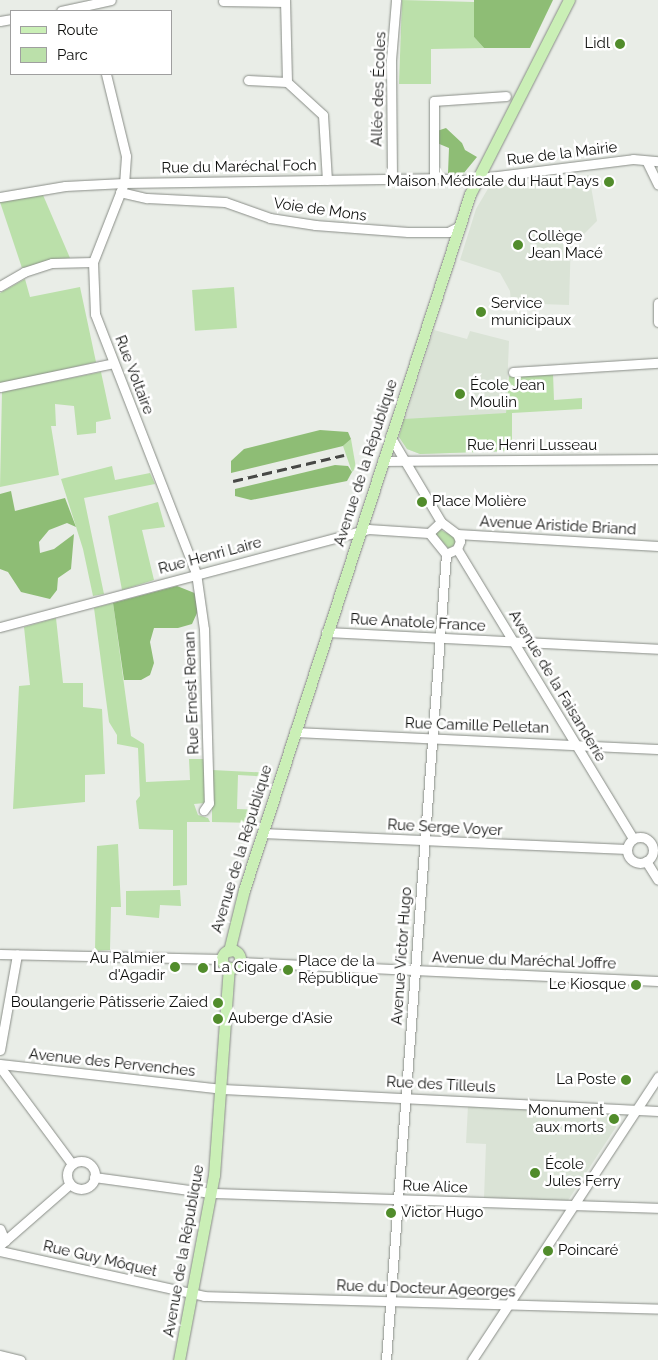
<!DOCTYPE html>
<html>
<head>
<meta charset="utf-8">
<style>
  body { margin:0 }
  #map { position:relative; width:658px; height:1360px; overflow:hidden; background:#e9ede7; font-family:Raleway,sans-serif }
  div>[style] { position:absolute }
  .built>* { inset:0; background:#dae3d6 }
  .green>* { inset:0; background:#bbe0aa; transform-origin:0 0 }
  .forest>* { inset:0; background:#8ebd75 }
  .roads { filter:drop-shadow(0 0 1px #898d87) drop-shadow(0 0 1px #898d87) }
  .minor>* { height:9px; margin:-4.5px; padding:0 4.5px; transform-origin:4.5px; border-radius:4.5px; background:#fff }
  .minor>.ring { margin:-4.5px; padding:0; box-sizing:content-box; background:none; border:9px solid #fff; border-radius:50% }
  .major>* { height:11px; margin:-5.5px; padding:0 5.5px; transform-origin:5.5px; border-radius:5.5px; background:#caefb6 }
  .major>.ring { margin:-5.5px; padding:0; box-sizing:content-box; background:none; border:11px solid #caefb6; border-radius:50% }
  .rail>* { height:2.5px; margin-top:-1.25px; transform-origin:0; background:repeating-linear-gradient(90deg,#474946 0 10px,transparent 0 15px) }
  .dots>* { width:14px; height:14px; translate:-50% -50%; box-sizing:border-box; border:2px solid #fff; border-radius:50% }
  span { translate:-50% -50%; white-space:nowrap; text-align:center; line-height:1.15; -webkit-text-stroke:5px #fff; paint-order:stroke }
  .poi-label { font-size:15px; color:#0f100e }
  .right { translate:-100% -50%; text-align:right }
  .left { translate:0 -50%; text-align:left }
  .street-label { font-size:15px; color:#0f100e }
  .legend { position:absolute; left:10px; top:10px; width:162px; height:65px; box-sizing:border-box; background:#fff; border:1px solid #9f9f9f; margin:0; padding:6px 9px; list-style:none; font-size:15px; color:#0f100e }
  .legend li { display:flex; align-items:center; gap:10px; height:25px }
  .legend b { width:25px; border:1px solid #9f9f9f }
</style>
</head>
<body>
<div id="map">
  <div class="built">
    <div style="clip-path:polygon(589px 175px,597px 221px,580px 238px,571px 238px,569px 305px,511px 303px,510px 291px,500px 273px,460px 260px,476px 209px,489px 187px)"></div>
    <div style="clip-path:polygon(434px 330px,467px 339px,470px 331px,509px 341px,506px 413px,512px 451px,420px 454px,407px 449px,399px 437px)"></div>
    <div style="clip-path:polygon(468px 1106px,609px 1113px,616px 1127px,567px 1202px,484px 1198px,486px 1144px,466px 1143px)"></div>
  </div>
  <div class="green">
    <div style="clip-path:polygon(402px 0,474px 2px,474px 37px,484px 48px,431px 49px,431px 84px,399px 84px)"></div>
    <div style="clip-path:polygon(43px 195px,70px 258px,22px 268px,0 202px)"></div>
    <div style="clip-path:polygon(25px 279px,30px 297px,80px 287px,96px 362px,0 384px,0 293px)"></div>
    <div style="left:234px;top:287px;width:41px;height:42px;rotate:86deg"></div>
    <div style="clip-path:polygon(101px 372px,111px 419px,96px 422px,96px 433px,77px 435px,74px 406px,55px 404px,56px 426px,51px 426px,59px 475px,0 487px,2px 392px)"></div>
    <div style="clip-path:polygon(553px 373px,554px 400px,582px 398px,582px 409px,512px 413px,512px 451px,420px 454px,407px 449px,399px 437px,404px 419px,506px 413px,509px 376px)"></div>
    <div style="clip-path:polygon(351px 439px,356px 468px,352px 472px,343px 446px)"></div>
    <div style="clip-path:polygon(112px 466px,115px 480px,150px 473px,155px 484px,84px 498px,104px 594px,93px 596px,83px 549px,61px 479px)"></div>
    <div style="clip-path:polygon(158px 502px,165px 527px,142px 530px,154px 580px,122px 590px,108px 516px)"></div>
    <div style="clip-path:polygon(439px 529px,455px 537px,456px 543px,449px 549px,434px 532px)"></div>
    <div style="clip-path:polygon(113px 603px,131px 736px,144px 744px,146px 782px,190px 780px,189px 759px,205px 759px,205px 803px,194px 804px,198px 815px,208px 818px,210px 822px,187px 822px,187px 885px,173px 886px,173px 830px,139px 829px,136px 801px,140px 796px,138px 748px,117px 744px,117px 735px,109px 722px,94px 608px)"></div>
    <div style="clip-path:polygon(56px 618px,63px 683px,83px 683px,83px 707px,102px 709px,105px 774px,85px 775px,85px 802px,13px 809px,19px 686px,30px 685px,24px 627px)"></div>
    <div style="clip-path:polygon(212px 770px,272px 773px,271px 777px,238px 775px,237px 809px,260px 810px,256px 823px,212px 822px)"></div>
    <div style="clip-path:polygon(118px 844px,121px 907px,111px 907px,110px 950px,95px 951px,97px 846px)"></div>
    <div style="clip-path:polygon(180px 890px,181px 906px,160px 905px,159px 918px,126px 915px,126px 891px)"></div>
  </div>
  <div class="forest">
    <div style="clip-path:polygon(474px 0,553px 0,530px 48px,484px 48px,474px 37px)"></div>
    <div style="clip-path:polygon(446px 128px,462px 143px,465px 150px,477px 157px,463px 174px,448px 173px,449px 148px,437px 143px,437px 131px)"></div>
    <div style="clip-path:polygon(320px 430px,348px 432px,351px 439px,343px 446px,231px 473px,231px 461px,244px 449px)"></div>
    <div style="clip-path:polygon(335px 465px,348px 466px,352px 472px,347px 481px,251px 500px,235px 496px,235px 489px)"></div>
    <div style="clip-path:polygon(11px 491px,15px 511px,65px 498px,76px 527px,67px 523px,49px 530px,39px 542px,40px 553px,54px 549px,74px 534px,71px 569px,58px 578px,57px 590px,50px 599px,21px 592px,8px 572px,0 569px,0 494px)"></div>
    <div style="clip-path:polygon(177px 586px,197px 594px,197px 613px,192px 624px,178px 628px,154px 628px,150px 642px,154px 663px,150px 675px,141px 680px,124px 680px,113px 603px)"></div>
  </div>
  <div class="roads">
    <div class="minor">
      <div style="left:285px;top:0;width:82px;rotate:88.6deg"></div>
      <div style="left:287px;top:82px;width:49px;rotate:42.5deg"></div>
      <div style="left:323px;top:115px;width:65px;rotate:86.5deg"></div>
      <div style="left:223px;top:1px;width:62px;rotate:0.9deg"></div>
      <div style="left:61px;top:11px;width:51px;rotate:-12.4deg"></div>
      <div style="left:0;top:21px;width:11px;rotate:-10deg"></div>
      <div style="left:106px;top:74px;width:84px;rotate:76.3deg"></div>
      <div style="left:126px;top:156px;width:27px;rotate:94deg"></div>
      <div style="left:124px;top:183px;width:85px;rotate:111.4deg"></div>
      <div style="left:93px;top:262px;width:52px;rotate:87.8deg"></div>
      <div style="left:95px;top:314px;width:278px;rotate:68.7deg"></div>
      <div style="left:196px;top:573px;width:57px;rotate:81.9deg"></div>
      <div style="left:204px;top:629px;width:174px;rotate:88.4deg"></div>
      <div style="left:209px;top:803px;width:9px;rotate:126deg"></div>
      <div style="left:248px;top:80px;width:39px;rotate:3deg"></div>
      <div style="left:647px;top:162px;width:25px;rotate:64deg"></div>
      <div style="left:392px;top:178px;width:118px;rotate:-90.5deg"></div>
      <div style="left:391px;top:60px;width:60px;rotate:-85.2deg"></div>
      <div style="left:434px;top:178px;width:77px;rotate:-90deg"></div>
      <div style="left:434px;top:101px;width:72px;rotate:-4deg"></div>
      <div style="left:120px;top:192px;width:28px;rotate:13deg"></div>
      <div style="left:147px;top:198px;width:78px;rotate:2.9deg"></div>
      <div style="left:225px;top:202px;width:48px;rotate:19.6deg"></div>
      <div style="left:270px;top:218px;width:46px;rotate:8.8deg"></div>
      <div style="left:315px;top:225px;width:93px;rotate:4.3deg"></div>
      <div style="left:408px;top:232px;width:40px"></div>
      <div style="left:448px;top:232px;width:11px;rotate:-27deg"></div>
      <div style="left:0;top:197px;width:66px;rotate:-9.6deg"></div>
      <div style="left:65px;top:186px;width:59px;rotate:-2.9deg"></div>
      <div style="left:124px;top:183px;width:310px;rotate:-0.9deg"></div>
      <div style="left:434px;top:178px;width:31px;rotate:4deg"></div>
      <div style="left:465px;top:180px;width:169px;rotate:-7.1deg"></div>
      <div style="left:633px;top:159px;width:25px;rotate:5deg"></div>
      <div style="left:0;top:286px;width:28px;rotate:-30deg"></div>
      <div style="left:24px;top:272px;width:29px;rotate:-18deg"></div>
      <div style="left:52px;top:263px;width:41px;rotate:-1.4deg"></div>
      <div style="left:658px;top:303px;width:19px;rotate:90deg"></div>
      <div style="left:513px;top:372px;width:145px;rotate:-3.6deg"></div>
      <div style="left:0;top:387px;width:116px;rotate:-11.9deg"></div>
      <div style="left:390px;top:436px;width:100px;rotate:59.3deg"></div>
      <div style="left:382px;top:461px;width:276px;rotate:-0.4deg"></div>
      <div style="left:441px;top:522px;width:20px;rotate:37deg"></div>
      <div style="left:457px;top:534px;width:8px;rotate:67deg"></div>
      <div style="left:460px;top:541px;width:9px;rotate:111deg"></div>
      <div style="left:457px;top:549px;width:12px;rotate:156deg"></div>
      <div style="left:446px;top:554px;width:27px;rotate:-129deg"></div>
      <div style="left:429px;top:533px;width:16px;rotate:-43deg"></div>
      <div style="left:457px;top:534px;width:201px;rotate:3.4deg"></div>
      <div style="left:457px;top:549px;width:339px;rotate:58.7deg"></div>
      <div style="left:0;top:627px;width:381px;rotate:-14.9deg"></div>
      <div style="left:368px;top:529px;width:61px;rotate:3.8deg"></div>
      <div style="left:326px;top:632px;width:332px;rotate:2.9deg"></div>
      <div style="left:294px;top:732px;width:364px;rotate:2.7deg"></div>
      <div style="left:262px;top:833px;width:365px;rotate:2.5deg"></div>
      <div class="ring" style="left:627px;top:837px;width:17px;height:17px"></div>
      <div style="left:646px;top:861px;width:22px;rotate:58deg"></div>
      <div style="left:0;top:954px;width:222px;rotate:1.3deg"></div>
      <div style="left:239px;top:962px;width:419px;rotate:2.6deg"></div>
      <div style="left:0;top:1050px;width:97px;rotate:-79.9deg"></div>
      <div style="left:0;top:1064px;width:223px;rotate:6.4deg"></div>
      <div style="left:222px;top:1089px;width:437px;rotate:2.9deg"></div>
      <div style="left:0;top:1067px;width:121px;rotate:53.4deg"></div>
      <div class="ring" style="left:67px;top:1161px;width:19px;height:19px"></div>
      <div style="left:94px;top:1177px;width:118px;rotate:7.8deg"></div>
      <div style="left:211px;top:1193px;width:447px;rotate:1.9deg"></div>
      <div style="left:0;top:1229px;width:13px;rotate:67deg"></div>
      <div style="left:0;top:1245px;width:93px;rotate:-41.1deg"></div>
      <div style="left:0;top:1251px;width:209px;rotate:12.4deg"></div>
      <div style="left:204px;top:1296px;width:454px;rotate:1.6deg"></div>
      <div style="left:0;top:1355px;width:21px;rotate:14deg"></div>
      <div style="left:386px;top:1360px;width:808px;rotate:-85.74deg"></div>
      <div style="left:472px;top:1360px;width:339px;rotate:-56.7deg"></div>
    </div>
    <div class="major">
      <div class="ring" style="left:222px;top:950px;width:7px;height:7px"></div>
      <div style="left:229px;top:951px;width:63px;rotate:-76.2deg"></div>
      <div style="left:244px;top:890px;width:732px;rotate:-72.01deg"></div>
      <div style="left:470px;top:194px;width:218px;rotate:-63deg"></div>
      <div style="left:179px;top:1360px;width:188px;rotate:-79.3deg"></div>
      <div style="left:214px;top:1175px;width:208px;rotate:-85.9deg"></div>
    </div>
  </div>
  <div class="rail">
    <div style="left:233px;top:481px;width:114px;rotate:-13.2deg"></div>
  </div>
  <div class="dots">
    <div style="left:620px;top:44px;background:#518c2b"></div>
    <div style="left:609px;top:182px;background:#518c2b"></div>
    <div style="left:518px;top:245px;background:#518c2b"></div>
    <div style="left:481px;top:312px;background:#518c2b"></div>
    <div style="left:460px;top:394px;background:#518c2b"></div>
    <div style="left:422px;top:502px;background:#518c2b"></div>
    <div style="left:175px;top:967px;background:#518c2b"></div>
    <div style="left:203px;top:968px;background:#518c2b"></div>
    <div style="left:288px;top:970px;background:#518c2b"></div>
    <div style="left:636px;top:985px;background:#518c2b"></div>
    <div style="left:218px;top:1003px;background:#518c2b"></div>
    <div style="left:218px;top:1019px;background:#518c2b"></div>
    <div style="left:626px;top:1080px;background:#518c2b"></div>
    <div style="left:614px;top:1119px;background:#518c2b"></div>
    <div style="left:535px;top:1173px;background:#518c2b"></div>
    <div style="left:391px;top:1213px;background:#518c2b"></div>
    <div style="left:548px;top:1251px;background:#518c2b"></div>
  </div>
  <div class="poi-label">
    <span class="right" style="left:610px;top:44px">Lidl</span>
    <span class="right" style="left:599px;top:182px">Maison Médicale du Haut Pays</span>
    <span class="left" style="left:528px;top:245px">Collège<br>Jean Macé</span>
    <span class="left" style="left:491px;top:312px">Service<br>municipaux</span>
    <span class="left" style="left:470px;top:394px">École Jean<br>Moulin</span>
    <span class="left" style="left:432px;top:502px">Place Molière</span>
    <span class="right" style="left:165px;top:967px">Au Palmier<br>d'Agadir</span>
    <span class="left" style="left:298px;top:970px">Place de la<br>République</span>
    <span class="left" style="left:213px;top:968px">La Cigale</span>
    <span class="right" style="left:626px;top:985px">Le Kiosque</span>
    <span class="right" style="left:208px;top:1003px">Boulangerie Pâtisserie Zaied</span>
    <span class="left" style="left:228px;top:1019px">Auberge d'Asie</span>
    <span class="right" style="left:616px;top:1080px">La Poste</span>
    <span class="right" style="left:604px;top:1119px">Monument<br>aux morts</span>
    <span class="left" style="left:545px;top:1173px">École<br>Jules Ferry</span>
    <span class="left" style="left:401px;top:1213px">Victor Hugo</span>
    <span class="left" style="left:558px;top:1251px">Poincaré</span>
  </div>
  <div class="street-label">
    <span style="left:379px;top:89px;rotate:-88deg">Allée des Écoles</span>
    <span style="left:562px;top:154px;rotate:-7deg">Rue de la Mairie</span>
    <span style="left:239px;top:167px;rotate:-1deg">Rue du Maréchal Foch</span>
    <span style="left:320px;top:210px;rotate:8deg">Voie de Mons</span>
    <span style="left:134px;top:375px;rotate:69deg">Rue Voltaire</span>
    <span style="left:532px;top:446px">Rue Henri Lusseau</span>
    <span style="left:366px;top:463px;rotate:-72deg">Avenue de la République</span>
    <span style="left:558px;top:526px;rotate:3deg">Avenue Aristide Briand</span>
    <span style="left:210px;top:556px;rotate:-15deg">Rue Henri Laire</span>
    <span style="left:418px;top:623px;rotate:3deg">Rue Anatole France</span>
    <span style="left:557px;top:686px;rotate:59deg">Avenue de la Faisanderie</span>
    <span style="left:192px;top:693px;rotate:-92deg">Rue Ernest Renan</span>
    <span style="left:477px;top:726px;rotate:2deg">Rue Camille Pelletan</span>
    <span style="left:445px;top:828px;rotate:3deg">Rue Serge Voyer</span>
    <span style="left:242px;top:849px;rotate:-73deg">Avenue de la République</span>
    <span style="left:402px;top:956px;rotate:-86deg">Avenue Victor Hugo</span>
    <span style="left:524px;top:961px;rotate:2deg">Avenue du Maréchal Joffre</span>
    <span style="left:112px;top:1063px;rotate:6deg">Avenue des Pervenches</span>
    <span style="left:441px;top:1085px;rotate:3deg">Rue des Tilleuls</span>
    <span style="left:435px;top:1187px;rotate:2deg">Rue Alice</span>
    <span style="left:184px;top:1251px;rotate:-80deg">Avenue de la République</span>
    <span style="left:100px;top:1259px;rotate:13deg">Rue Guy Môquet</span>
    <span style="left:426px;top:1289px;rotate:2deg">Rue du Docteur Ageorges</span>
  </div>
  <ul class="legend">
  <li><b style="height:6px;background:#caefb6"></b>Route</li>
  <li><b style="height:14px;background:#bbe0aa"></b>Parc</li>
  </ul>
</div>
</body>
</html>
